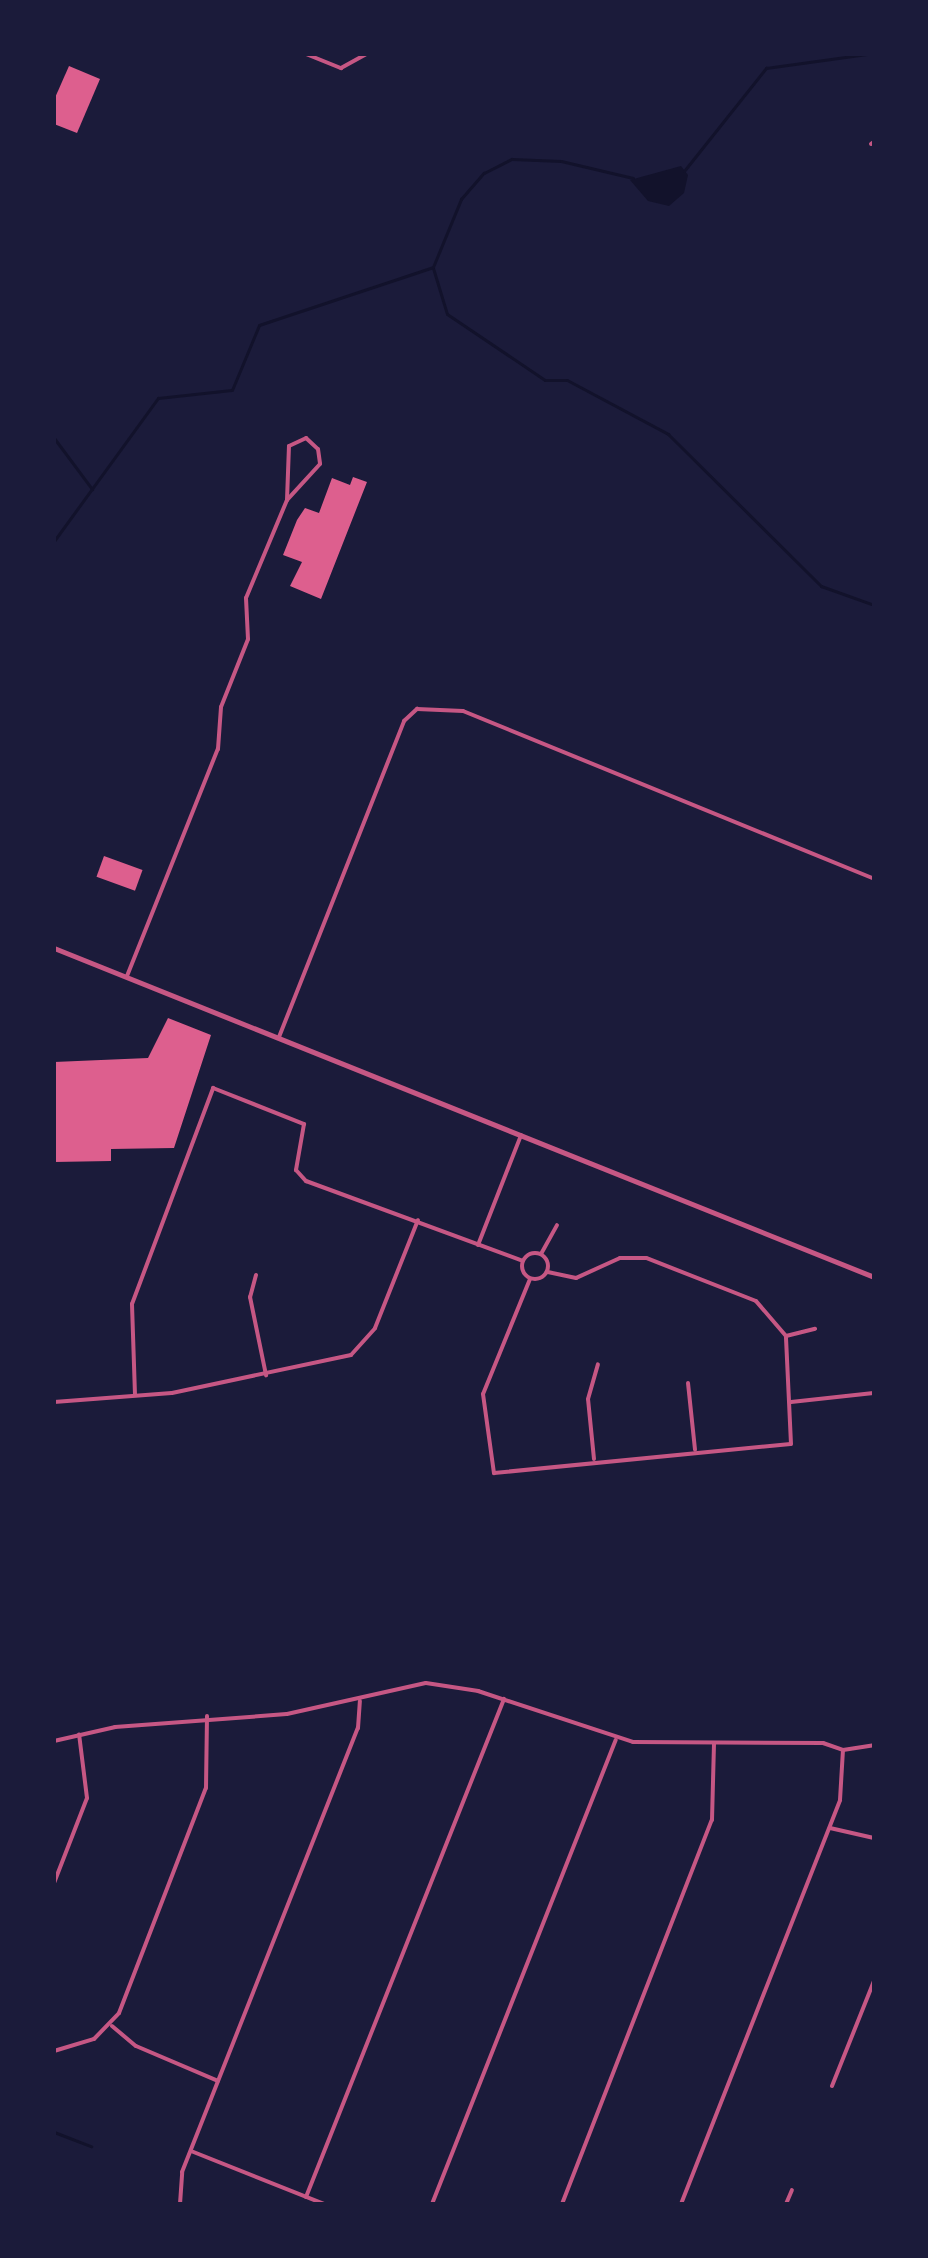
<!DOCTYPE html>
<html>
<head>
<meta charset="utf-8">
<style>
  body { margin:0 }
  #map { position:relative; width:928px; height:2258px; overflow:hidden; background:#1b1b3a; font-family:Karla,sans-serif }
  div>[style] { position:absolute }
  .water>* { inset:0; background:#12122b }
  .stream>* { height:3px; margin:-1.5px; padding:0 1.5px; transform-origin:1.5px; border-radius:1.5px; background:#12122b }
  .building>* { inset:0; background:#dd5f8e; transform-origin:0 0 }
  .minor>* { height:4px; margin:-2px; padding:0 2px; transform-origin:2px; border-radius:2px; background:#c65784 }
  .minor>.ring { margin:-2px; padding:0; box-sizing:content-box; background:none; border:4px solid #c65784; border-radius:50% }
  .tertiary>* { height:5px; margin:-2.5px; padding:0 2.5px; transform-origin:2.5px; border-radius:2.5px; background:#c65784 }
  span { translate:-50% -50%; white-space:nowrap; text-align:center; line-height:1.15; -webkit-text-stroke:6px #1b1b3a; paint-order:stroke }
  .frame { position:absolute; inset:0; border:56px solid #1b1b3a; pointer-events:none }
</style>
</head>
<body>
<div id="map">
  <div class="water">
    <div style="clip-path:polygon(681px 166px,688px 175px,684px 193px,669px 206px,648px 201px,630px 180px)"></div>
  </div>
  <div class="stream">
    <div style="left:684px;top:171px;width:132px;rotate:-51.5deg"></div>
    <div style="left:766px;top:68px;width:102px;rotate:-7.9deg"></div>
    <div style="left:433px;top:268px;width:48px;rotate:73.1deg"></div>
    <div style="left:447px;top:314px;width:118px;rotate:34deg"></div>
    <div style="left:545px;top:380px;width:22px"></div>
    <div style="left:567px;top:380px;width:115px;rotate:28.1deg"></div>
    <div style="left:668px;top:434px;width:216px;rotate:44.8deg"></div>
    <div style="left:821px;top:586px;width:56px;rotate:19.7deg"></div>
    <div style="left:54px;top:438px;width:64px;rotate:53.3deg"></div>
    <div style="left:54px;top:541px;width:177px;rotate:-54deg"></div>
    <div style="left:158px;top:398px;width:74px;rotate:-6.2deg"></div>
    <div style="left:232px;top:390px;width:70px;rotate:-67.4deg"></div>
    <div style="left:259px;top:325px;width:183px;rotate:-18.4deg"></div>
    <div style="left:433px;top:267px;width:74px;rotate:-67.6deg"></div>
    <div style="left:461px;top:199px;width:35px;rotate:-49deg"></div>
    <div style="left:484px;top:173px;width:31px;rotate:-27deg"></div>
    <div style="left:512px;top:159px;width:49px;rotate:2.3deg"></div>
    <div style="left:561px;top:161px;width:74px;rotate:13.3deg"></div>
    <div style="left:54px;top:2132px;width:40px;rotate:21deg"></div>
  </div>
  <div class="building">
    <div style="clip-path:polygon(69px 66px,100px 79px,77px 133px,54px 124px,54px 100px)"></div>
    <div style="clip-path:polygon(353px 477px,367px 482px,321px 599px,290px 586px,302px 562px,283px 555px,297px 520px,305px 508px,319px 513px,332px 478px,350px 485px)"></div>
    <div style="left:104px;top:856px;width:41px;height:22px;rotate:20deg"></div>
    <div style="clip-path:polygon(168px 1018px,211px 1035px,174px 1148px,111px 1149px,111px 1161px,54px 1162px,54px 1062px,148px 1058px)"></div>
  </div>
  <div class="minor">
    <div style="left:306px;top:54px;width:38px;rotate:22deg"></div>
    <div style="left:341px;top:68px;width:29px;rotate:-29deg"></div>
    <div style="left:658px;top:54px;width:23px"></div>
    <div style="left:871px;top:144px;width:4px;rotate:-34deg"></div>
    <div style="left:127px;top:976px;width:245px;rotate:-68.2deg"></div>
    <div style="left:218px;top:749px;width:42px;rotate:-85.9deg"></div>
    <div style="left:221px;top:707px;width:73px;rotate:-68.3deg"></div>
    <div style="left:248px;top:639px;width:41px;rotate:-92.8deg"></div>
    <div style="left:246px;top:598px;width:106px;rotate:-67.3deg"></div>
    <div style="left:287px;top:500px;width:54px;rotate:-87.9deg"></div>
    <div style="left:289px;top:446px;width:19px;rotate:-25deg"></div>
    <div style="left:306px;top:438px;width:16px;rotate:43deg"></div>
    <div style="left:318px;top:449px;width:15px;rotate:82deg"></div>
    <div style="left:320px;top:464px;width:49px;rotate:132.5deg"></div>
    <div style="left:279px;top:1037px;width:340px;rotate:-68.4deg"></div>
    <div style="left:404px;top:721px;width:18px;rotate:-43deg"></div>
    <div style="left:417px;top:709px;width:46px;rotate:2.5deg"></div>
    <div style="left:463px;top:711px;width:444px;rotate:22.2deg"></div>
    <div style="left:478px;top:1245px;width:118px;rotate:-68.6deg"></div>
    <div class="ring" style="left:522px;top:1253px;width:22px;height:22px"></div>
    <div style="left:541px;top:1254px;width:33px;rotate:-61deg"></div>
    <div style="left:256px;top:1275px;width:23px;rotate:105deg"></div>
    <div style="left:250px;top:1297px;width:80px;rotate:78.4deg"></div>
    <div style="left:530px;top:1279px;width:124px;rotate:112.2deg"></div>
    <div style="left:483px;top:1394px;width:80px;rotate:82.1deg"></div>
    <div style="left:494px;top:1473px;width:298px;rotate:-5.6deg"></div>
    <div style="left:791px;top:1444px;width:108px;rotate:-92.7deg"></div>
    <div style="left:786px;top:1336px;width:46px;rotate:-130.6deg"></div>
    <div style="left:756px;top:1301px;width:118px;rotate:-158.6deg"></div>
    <div style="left:646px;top:1258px;width:26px;rotate:180deg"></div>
    <div style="left:620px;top:1258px;width:48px;rotate:155.6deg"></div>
    <div style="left:576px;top:1278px;width:30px;rotate:-168deg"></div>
    <div style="left:786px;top:1336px;width:30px;rotate:-14deg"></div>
    <div style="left:688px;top:1383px;width:67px;rotate:84deg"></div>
    <div style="left:135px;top:1395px;width:91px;rotate:-91.9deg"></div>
    <div style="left:132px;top:1304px;width:231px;rotate:-69.4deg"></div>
    <div style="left:213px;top:1088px;width:98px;rotate:21.6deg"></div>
    <div style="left:304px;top:1124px;width:47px;rotate:99.9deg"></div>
    <div style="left:296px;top:1170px;width:15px;rotate:48deg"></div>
    <div style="left:306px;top:1181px;width:231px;rotate:20.2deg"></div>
    <div style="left:54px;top:1402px;width:118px;rotate:-4.4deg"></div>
    <div style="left:172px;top:1393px;width:183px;rotate:-12deg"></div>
    <div style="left:351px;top:1355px;width:36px;rotate:-48deg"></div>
    <div style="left:375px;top:1328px;width:116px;rotate:-68.3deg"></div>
    <div style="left:791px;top:1402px;width:83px;rotate:-6.2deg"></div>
    <div style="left:594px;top:1459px;width:60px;rotate:-95.7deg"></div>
    <div style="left:588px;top:1399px;width:36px;rotate:-74deg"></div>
    <div style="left:54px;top:1741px;width:63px;rotate:-12.9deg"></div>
    <div style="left:115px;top:1727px;width:172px;rotate:-4.3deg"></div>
    <div style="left:287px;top:1714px;width:142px;rotate:-12.6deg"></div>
    <div style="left:426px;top:1683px;width:53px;rotate:8.7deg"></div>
    <div style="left:478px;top:1691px;width:163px;rotate:18.2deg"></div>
    <div style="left:633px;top:1742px;width:190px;rotate:0.3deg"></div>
    <div style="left:823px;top:1743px;width:21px;rotate:19deg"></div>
    <div style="left:843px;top:1750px;width:31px;rotate:-9deg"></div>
    <div style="left:830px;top:1828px;width:45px;rotate:12.8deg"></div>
    <div style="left:54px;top:1883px;width:91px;rotate:-68.8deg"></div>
    <div style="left:87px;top:1798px;width:64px;rotate:-97.1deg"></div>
    <div style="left:112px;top:2026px;width:31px;rotate:40deg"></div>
    <div style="left:136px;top:2046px;width:89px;rotate:23.1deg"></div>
    <div style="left:54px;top:2051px;width:42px;rotate:-16.7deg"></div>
    <div style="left:94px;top:2039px;width:36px;rotate:-46deg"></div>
    <div style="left:119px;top:2013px;width:241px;rotate:-68.9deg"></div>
    <div style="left:206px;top:1788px;width:72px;rotate:-89.2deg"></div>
    <div style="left:832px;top:2086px;width:113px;rotate:-68.2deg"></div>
    <div style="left:191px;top:2151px;width:143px;rotate:21.7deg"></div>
    <div style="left:306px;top:2197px;width:536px;rotate:-68.32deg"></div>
    <div style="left:180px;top:2204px;width:32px;rotate:-86deg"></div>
    <div style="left:182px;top:2172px;width:478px;rotate:-68.4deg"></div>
    <div style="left:358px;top:1728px;width:27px;rotate:-86deg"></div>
    <div style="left:432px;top:2204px;width:499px;rotate:-68.4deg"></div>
    <div style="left:562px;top:2204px;width:412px;rotate:-68.7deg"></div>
    <div style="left:712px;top:1820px;width:77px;rotate:-88.5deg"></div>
    <div style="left:681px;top:2204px;width:434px;rotate:-68.5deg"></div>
    <div style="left:840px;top:1800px;width:50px;rotate:-86.6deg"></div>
    <div style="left:786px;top:2204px;width:15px;rotate:-67deg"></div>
  </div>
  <div class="tertiary">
    <div style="left:54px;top:948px;width:884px;rotate:21.86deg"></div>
  </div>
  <div class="frame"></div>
</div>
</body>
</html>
